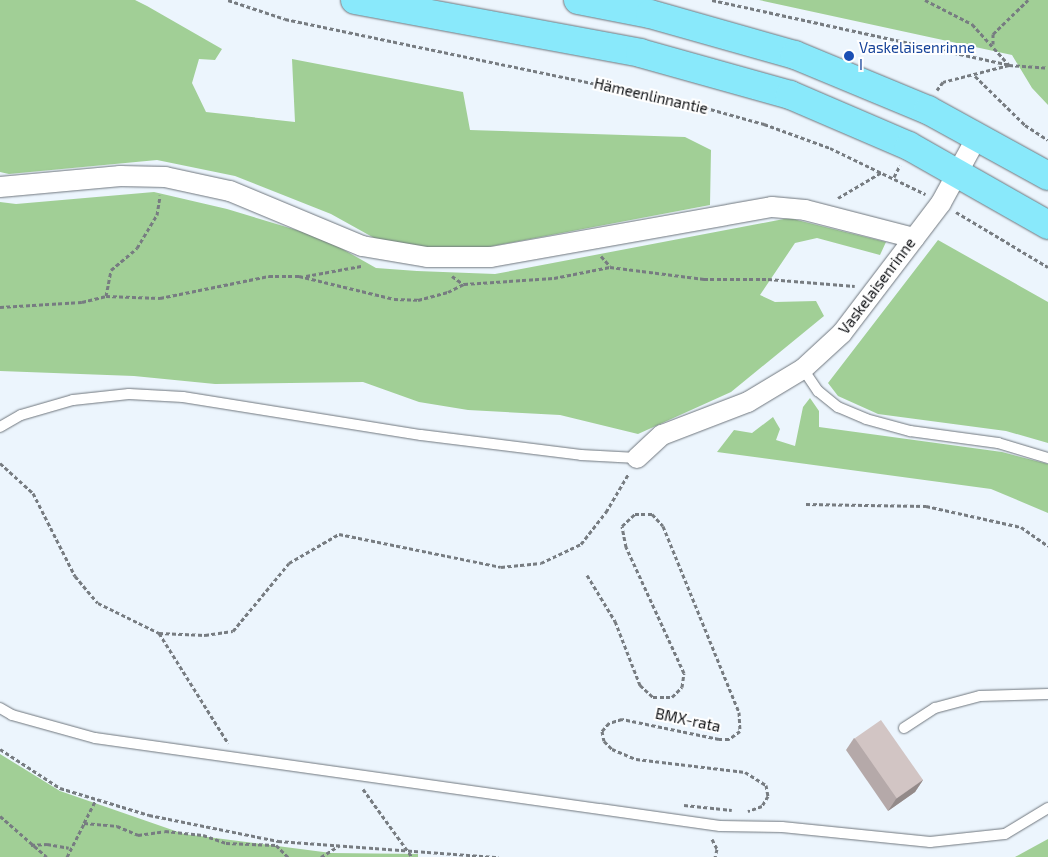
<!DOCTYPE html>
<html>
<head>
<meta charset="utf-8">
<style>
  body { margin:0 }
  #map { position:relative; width:1048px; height:857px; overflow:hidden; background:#ecf5fd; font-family:"Exo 2",sans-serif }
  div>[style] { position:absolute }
  .green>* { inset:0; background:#a1cf96 }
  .path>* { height:3px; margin-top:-1.5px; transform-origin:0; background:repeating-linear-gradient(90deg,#777c81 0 4px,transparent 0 6.5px) }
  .roads { filter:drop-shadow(0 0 1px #6f767d) drop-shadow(0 0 1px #6f767d) }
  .lane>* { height:10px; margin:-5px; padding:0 5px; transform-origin:5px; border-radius:5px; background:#fff }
  .street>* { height:20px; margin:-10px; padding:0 10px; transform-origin:10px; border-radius:10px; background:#fff }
  .primary>* { height:28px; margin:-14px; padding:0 14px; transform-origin:14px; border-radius:14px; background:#89e9fb }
  .wall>* { inset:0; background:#b5a9a9 }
  .shaded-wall>* { inset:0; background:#938a89 }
  .building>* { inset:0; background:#d2c5c4; transform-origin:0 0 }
  .dots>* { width:14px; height:14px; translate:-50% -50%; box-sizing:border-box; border:2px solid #fff; border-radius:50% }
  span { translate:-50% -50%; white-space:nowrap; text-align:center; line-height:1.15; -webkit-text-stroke:4px #fff; paint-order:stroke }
  .transit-label { font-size:15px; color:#164399 }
  .left { translate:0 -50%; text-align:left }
  .street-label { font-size:15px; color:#0e1013 }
</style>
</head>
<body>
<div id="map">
  <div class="green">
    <div style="clip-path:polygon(0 0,135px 0,147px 6px,222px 49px,215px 60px,199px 59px,192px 83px,206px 112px,295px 122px,292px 59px,463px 92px,470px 130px,685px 137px,711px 150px,710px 205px,488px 247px,415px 251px,385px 244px,331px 214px,235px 176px,157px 160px,9px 174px,0 172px)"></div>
    <div style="clip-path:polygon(759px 0,1048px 0,1048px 105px,1032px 88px,1012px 55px)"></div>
    <div style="clip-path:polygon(154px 192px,227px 209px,323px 238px,376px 268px,417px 271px,495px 274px,789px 218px,886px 242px,880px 255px,817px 238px,795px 243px,760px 295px,775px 302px,816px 301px,824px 316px,731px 392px,638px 434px,560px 415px,468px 410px,419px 402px,363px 382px,215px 384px,134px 376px,0 371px,0 202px,16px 204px)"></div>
    <div style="clip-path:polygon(938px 240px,1048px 302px,1048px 443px,1006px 431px,878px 414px,838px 396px,828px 383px)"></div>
    <div style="clip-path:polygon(810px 398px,819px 411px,819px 427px,1002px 452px,1048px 464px,1048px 513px,991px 489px,717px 452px,734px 430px,752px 433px,773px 417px,780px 429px,776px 440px,795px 446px,803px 407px)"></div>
    <div style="clip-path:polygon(0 754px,60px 791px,184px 834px,331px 853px,418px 854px,418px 857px,0 857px)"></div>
    <div style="clip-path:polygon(1048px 839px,1048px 857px,1015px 857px)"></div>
  </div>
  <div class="path">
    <div style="left:228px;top:0;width:60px;rotate:18.4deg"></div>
    <div style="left:285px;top:19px;width:416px;rotate:11.8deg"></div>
    <div style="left:692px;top:104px;width:75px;rotate:15.5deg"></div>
    <div style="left:764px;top:124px;width:70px;rotate:20deg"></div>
    <div style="left:830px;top:148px;width:106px;rotate:25.8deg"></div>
    <div style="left:712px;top:0;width:304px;rotate:12.3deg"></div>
    <div style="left:1009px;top:65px;width:39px;rotate:4deg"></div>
    <div style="left:925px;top:0;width:53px;rotate:27.1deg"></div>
    <div style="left:972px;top:24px;width:55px;rotate:47.9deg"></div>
    <div style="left:1009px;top:65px;width:68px;rotate:165.6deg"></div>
    <div style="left:943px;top:82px;width:10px;rotate:127deg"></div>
    <div style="left:993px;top:44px;width:10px;rotate:-90deg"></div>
    <div style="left:993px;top:34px;width:49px;rotate:-44.2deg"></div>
    <div style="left:975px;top:76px;width:70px;rotate:44.4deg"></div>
    <div style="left:1025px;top:125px;width:27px;rotate:33deg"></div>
    <div style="left:894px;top:177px;width:13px;rotate:-63deg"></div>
    <div style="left:838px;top:198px;width:51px;rotate:-30.6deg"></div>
    <div style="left:956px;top:212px;width:107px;rotate:30.9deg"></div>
    <div style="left:601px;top:256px;width:13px;rotate:48deg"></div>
    <div style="left:306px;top:276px;width:56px;rotate:-10.3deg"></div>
    <div style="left:452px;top:276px;width:14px;rotate:36deg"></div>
    <div style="left:106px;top:296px;width:26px;rotate:-79deg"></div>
    <div style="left:111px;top:270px;width:34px;rotate:-40deg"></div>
    <div style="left:137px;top:248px;width:39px;rotate:-59deg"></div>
    <div style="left:157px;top:215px;width:20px;rotate:-81deg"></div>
    <div style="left:0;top:307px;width:82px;rotate:-3.5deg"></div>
    <div style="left:82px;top:302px;width:25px;rotate:-14deg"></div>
    <div style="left:106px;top:296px;width:54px;rotate:2.1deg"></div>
    <div style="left:160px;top:298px;width:111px;rotate:-11.4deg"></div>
    <div style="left:269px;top:276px;width:30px"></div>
    <div style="left:299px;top:276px;width:98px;rotate:13.6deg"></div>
    <div style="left:394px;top:299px;width:24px;rotate:2deg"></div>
    <div style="left:418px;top:300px;width:31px;rotate:-15deg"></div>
    <div style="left:448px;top:292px;width:18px;rotate:-27deg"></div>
    <div style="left:464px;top:284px;width:90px;rotate:-3.8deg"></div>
    <div style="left:554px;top:278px;width:57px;rotate:-11.1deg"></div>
    <div style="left:610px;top:267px;width:95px;rotate:7.3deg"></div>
    <div style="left:704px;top:279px;width:64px"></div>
    <div style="left:768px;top:279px;width:87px;rotate:4.6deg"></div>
    <div style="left:0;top:463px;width:45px;rotate:42.3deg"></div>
    <div style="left:33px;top:493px;width:93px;rotate:63.2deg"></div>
    <div style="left:75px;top:576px;width:35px;rotate:50deg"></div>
    <div style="left:98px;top:603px;width:68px;rotate:26.2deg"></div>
    <div style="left:159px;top:633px;width:130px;rotate:57.9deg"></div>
    <div style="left:806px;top:504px;width:120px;rotate:1deg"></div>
    <div style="left:926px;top:506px;width:97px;rotate:12.5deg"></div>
    <div style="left:1021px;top:527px;width:33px;rotate:35deg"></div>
    <div style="left:587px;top:575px;width:54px;rotate:58.7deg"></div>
    <div style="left:615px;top:621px;width:69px;rotate:68.7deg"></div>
    <div style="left:640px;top:685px;width:18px;rotate:43deg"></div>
    <div style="left:653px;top:697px;width:19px"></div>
    <div style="left:672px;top:697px;width:14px;rotate:-45deg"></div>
    <div style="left:682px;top:687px;width:14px;rotate:-82deg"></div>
    <div style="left:684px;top:673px;width:139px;rotate:-114.7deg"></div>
    <div style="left:626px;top:547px;width:21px;rotate:-101deg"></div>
    <div style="left:622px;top:526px;width:18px;rotate:-43deg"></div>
    <div style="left:635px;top:514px;width:17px"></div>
    <div style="left:652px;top:514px;width:16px;rotate:47deg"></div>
    <div style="left:663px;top:526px;width:201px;rotate:67.8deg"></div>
    <div style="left:739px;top:712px;width:19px;rotate:87deg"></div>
    <div style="left:740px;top:731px;width:14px;rotate:144deg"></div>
    <div style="left:729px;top:739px;width:10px;rotate:180deg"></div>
    <div style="left:719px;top:739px;width:99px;rotate:-168.3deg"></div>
    <div style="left:622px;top:719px;width:14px;rotate:163deg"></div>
    <div style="left:609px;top:723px;width:11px;rotate:131deg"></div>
    <div style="left:602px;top:731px;width:10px;rotate:79deg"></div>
    <div style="left:604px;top:741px;width:11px;rotate:45deg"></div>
    <div style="left:612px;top:749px;width:26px;rotate:23deg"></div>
    <div style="left:636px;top:759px;width:110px;rotate:6.8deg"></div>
    <div style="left:745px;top:772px;width:25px;rotate:32deg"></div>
    <div style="left:766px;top:785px;width:11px;rotate:80deg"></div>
    <div style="left:768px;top:796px;width:12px;rotate:121deg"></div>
    <div style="left:762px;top:806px;width:15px;rotate:160deg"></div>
    <div style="left:159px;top:633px;width:46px;rotate:2.5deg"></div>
    <div style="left:205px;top:635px;width:28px;rotate:-8deg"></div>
    <div style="left:233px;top:631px;width:88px;rotate:-50.5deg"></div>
    <div style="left:289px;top:563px;width:58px;rotate:-30.1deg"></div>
    <div style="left:339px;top:534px;width:165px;rotate:11.5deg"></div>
    <div style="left:501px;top:567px;width:40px;rotate:-5.7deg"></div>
    <div style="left:541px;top:563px;width:44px;rotate:-25.4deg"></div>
    <div style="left:581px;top:544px;width:41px;rotate:-52deg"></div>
    <div style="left:606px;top:512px;width:45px;rotate:-59.5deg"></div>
    <div style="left:0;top:749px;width:72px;rotate:33deg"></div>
    <div style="left:60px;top:788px;width:93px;rotate:16.9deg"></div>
    <div style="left:149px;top:815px;width:132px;rotate:11.4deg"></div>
    <div style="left:278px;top:841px;width:221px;rotate:4.2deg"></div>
    <div style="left:363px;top:789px;width:84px;rotate:54.2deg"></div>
    <div style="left:684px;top:805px;width:48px;rotate:5.9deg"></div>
    <div style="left:0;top:816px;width:62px;rotate:41.1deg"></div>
    <div style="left:84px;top:823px;width:25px;rotate:-63deg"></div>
    <div style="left:712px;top:839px;width:11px;rotate:63deg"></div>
    <div style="left:717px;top:849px;width:8px;rotate:104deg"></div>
    <div style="left:31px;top:845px;width:16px;rotate:-4deg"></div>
    <div style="left:47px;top:844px;width:22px;rotate:10deg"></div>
    <div style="left:67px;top:857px;width:38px;rotate:-63deg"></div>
    <div style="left:84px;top:823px;width:33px;rotate:5deg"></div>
    <div style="left:117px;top:826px;width:23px;rotate:23deg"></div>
    <div style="left:138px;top:835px;width:27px;rotate:-8deg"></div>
    <div style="left:165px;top:831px;width:38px;rotate:6deg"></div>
    <div style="left:203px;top:835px;width:24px;rotate:19deg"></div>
    <div style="left:226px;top:843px;width:50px;rotate:2.3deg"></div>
    <div style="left:276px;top:845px;width:17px;rotate:45deg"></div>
    <div style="left:321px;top:857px;width:22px;rotate:-32deg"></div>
  </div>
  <div class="roads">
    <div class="lane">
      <div style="left:803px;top:369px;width:27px;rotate:56deg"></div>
      <div style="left:818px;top:391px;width:26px;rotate:39deg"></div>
      <div style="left:838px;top:407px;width:30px;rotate:23deg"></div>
      <div style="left:866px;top:419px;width:46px;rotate:15.3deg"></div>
      <div style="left:910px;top:431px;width:89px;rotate:7.8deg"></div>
      <div style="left:998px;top:443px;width:52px;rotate:16.7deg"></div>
      <div style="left:0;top:427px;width:24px;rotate:-30deg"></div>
      <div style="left:21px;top:415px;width:54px;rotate:-16.1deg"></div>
      <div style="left:73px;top:400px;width:56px;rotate:-6.1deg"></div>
      <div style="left:129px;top:394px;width:54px;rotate:3.2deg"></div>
      <div style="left:183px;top:397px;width:241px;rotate:9.1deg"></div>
      <div style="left:421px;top:435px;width:161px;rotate:7.1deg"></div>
      <div style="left:581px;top:455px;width:56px;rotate:3.1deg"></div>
      <div style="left:0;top:708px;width:14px;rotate:30deg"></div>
      <div style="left:12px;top:715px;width:86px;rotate:15.5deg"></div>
      <div style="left:95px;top:738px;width:631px;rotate:8.01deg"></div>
      <div style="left:720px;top:826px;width:62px;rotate:0.9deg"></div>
      <div style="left:782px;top:827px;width:149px;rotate:5.8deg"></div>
      <div style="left:930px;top:842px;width:75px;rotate:-6.1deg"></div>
      <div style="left:1005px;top:834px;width:50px;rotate:-31.2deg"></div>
      <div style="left:904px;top:728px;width:37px;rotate:-33deg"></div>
      <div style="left:935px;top:708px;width:47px;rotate:-14.9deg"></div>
      <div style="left:980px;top:696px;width:68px;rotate:-1.7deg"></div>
    </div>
    <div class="street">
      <div style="left:0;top:187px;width:121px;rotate:-5.2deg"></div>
      <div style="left:120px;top:176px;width:45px;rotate:1.3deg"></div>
      <div style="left:165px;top:177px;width:66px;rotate:12.2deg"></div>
      <div style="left:230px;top:191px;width:143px;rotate:22.6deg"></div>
      <div style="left:362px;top:246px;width:66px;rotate:9.6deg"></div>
      <div style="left:427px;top:257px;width:64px"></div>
      <div style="left:491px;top:257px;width:285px;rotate:-10.1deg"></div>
      <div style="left:772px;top:207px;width:33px;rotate:5deg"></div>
      <div style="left:805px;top:210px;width:113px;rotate:14.4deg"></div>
      <div style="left:637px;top:458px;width:34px;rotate:-43deg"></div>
      <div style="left:662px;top:435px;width:92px;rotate:-21deg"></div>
      <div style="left:748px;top:402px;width:64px;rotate:-31deg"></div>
      <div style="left:803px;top:369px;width:53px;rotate:-42.7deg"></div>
      <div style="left:842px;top:333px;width:163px;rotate:-52.7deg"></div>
      <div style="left:941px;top:203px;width:77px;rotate:-61.4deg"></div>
    </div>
    <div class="primary">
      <div style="left:355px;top:0;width:290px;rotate:10.5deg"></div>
      <div style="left:640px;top:53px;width:156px;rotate:15.6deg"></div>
      <div style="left:790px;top:95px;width:129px;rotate:23.2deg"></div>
      <div style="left:909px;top:146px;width:160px;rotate:29.6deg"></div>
      <div style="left:578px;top:0;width:73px;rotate:11deg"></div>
      <div style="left:650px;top:14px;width:151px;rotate:15.8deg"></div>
      <div style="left:795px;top:55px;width:144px;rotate:22.5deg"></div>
      <div style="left:928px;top:110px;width:137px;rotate:28.8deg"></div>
    </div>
  </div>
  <div class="wall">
    <div style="clip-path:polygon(854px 738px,923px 780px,915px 792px,888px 811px,846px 750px)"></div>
  </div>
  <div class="shaded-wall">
    <div style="clip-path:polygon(923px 780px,915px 792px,888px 811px,896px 799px)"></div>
  </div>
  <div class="building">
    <div style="left:881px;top:720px;width:73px;height:32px;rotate:55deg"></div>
  </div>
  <div class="dots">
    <div style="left:849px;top:56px;background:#1a4fb4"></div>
  </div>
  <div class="transit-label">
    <span class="left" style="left:859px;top:56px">Vaskelaisenrinne<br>I</span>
  </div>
  <div class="street-label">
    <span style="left:651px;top:96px;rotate:13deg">Hämeenlinnantie</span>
    <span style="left:877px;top:286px;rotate:-53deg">Vaskelaisenrinne</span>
    <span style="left:688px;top:720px;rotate:12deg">BMX-rata</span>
  </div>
</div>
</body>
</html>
